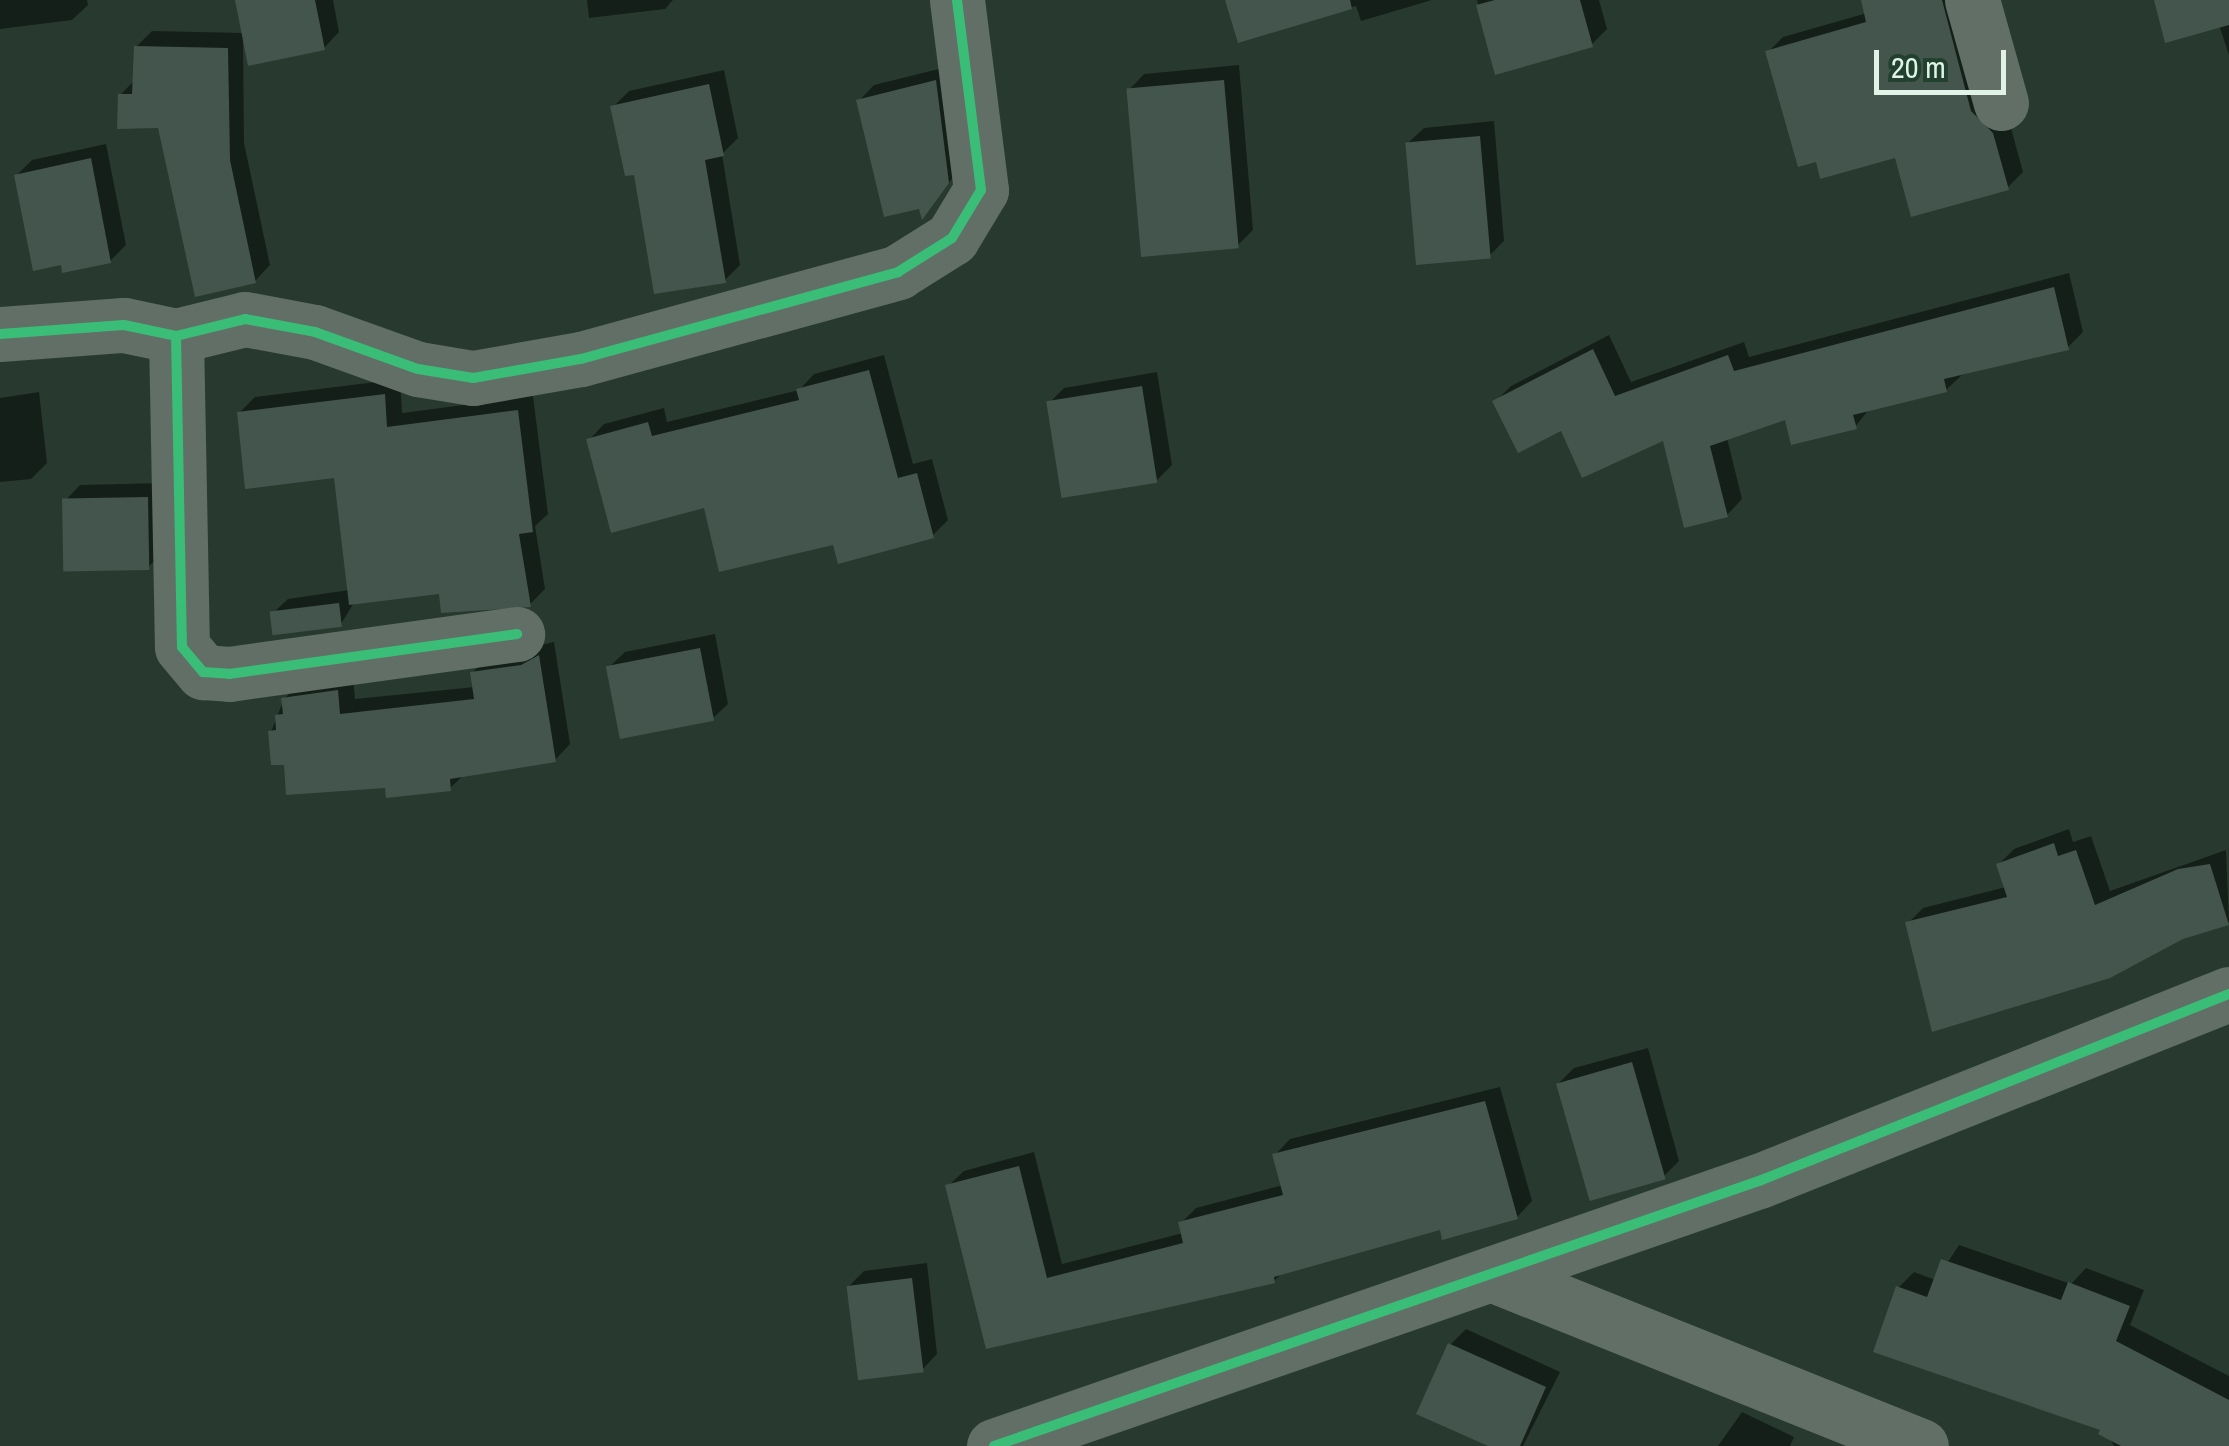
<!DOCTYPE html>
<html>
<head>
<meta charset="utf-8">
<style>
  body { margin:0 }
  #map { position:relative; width:2229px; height:1446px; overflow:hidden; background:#283a2f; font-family:"Archivo Narrow",sans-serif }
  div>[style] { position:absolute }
  .shadow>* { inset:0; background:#0007 }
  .building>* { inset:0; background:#43554d; transform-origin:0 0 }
  .minor>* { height:55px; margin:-27.5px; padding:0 27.5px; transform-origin:27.5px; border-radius:27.5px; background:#616f66 }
  .cycleway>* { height:10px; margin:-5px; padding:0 5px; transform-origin:5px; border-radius:5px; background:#3abd76 }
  span { translate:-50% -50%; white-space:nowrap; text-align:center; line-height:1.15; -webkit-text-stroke:9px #21412e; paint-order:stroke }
  .scale { position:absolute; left:1874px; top:50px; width:132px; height:45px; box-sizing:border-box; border:5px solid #e0f3e6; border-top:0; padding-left:12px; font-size:30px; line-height:35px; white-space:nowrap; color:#e0f3e6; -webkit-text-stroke:8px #21412e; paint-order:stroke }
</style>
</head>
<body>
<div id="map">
  <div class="shadow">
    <div style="clip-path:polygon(0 0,87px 0,88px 5px,72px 20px,0 29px)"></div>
    <div style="clip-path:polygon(238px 0,333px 0,339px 32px,324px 48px,243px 40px,244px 143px,270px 265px,255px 281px,160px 126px,120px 95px,135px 80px,136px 47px,152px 31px,244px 33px)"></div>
    <div style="clip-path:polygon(587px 0,673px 0,665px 9px,589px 18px)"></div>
    <div style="clip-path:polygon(1228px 0,1432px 0,1361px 21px,1356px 6px,1240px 40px)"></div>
    <div style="clip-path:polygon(1477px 0,1599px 0,1607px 29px,1591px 45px,1496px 72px)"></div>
    <div style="clip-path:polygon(1863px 0,1959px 0,2008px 117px,2023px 172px,2007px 188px,1897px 155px,1768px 52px,1783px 37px,1867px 13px)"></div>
    <div style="clip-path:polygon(2157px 0,2229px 0,2229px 55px,2219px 25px)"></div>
    <div style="clip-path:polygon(1239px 65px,1253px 230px,1238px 245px,1129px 90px,1144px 74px)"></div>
    <div style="clip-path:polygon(951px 66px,963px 165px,923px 215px,859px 101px,874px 85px)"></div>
    <div style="clip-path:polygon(724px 70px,738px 138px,722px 154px,740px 265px,725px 280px,636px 172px,613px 107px,629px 91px)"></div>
    <div style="clip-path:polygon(1494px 121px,1504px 241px,1489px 256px,1408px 143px,1424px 128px)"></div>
    <div style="clip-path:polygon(106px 144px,126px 245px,110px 261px,16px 176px,32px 160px)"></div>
    <div style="clip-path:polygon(2069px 273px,2083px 332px,2068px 347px,1962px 375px,1946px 390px,1870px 408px,1855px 427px,1787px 416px,1727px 438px,1742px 499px,1727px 515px,1664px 437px,1562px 428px,1495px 402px,1511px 386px,1609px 335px,1631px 382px,1744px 342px,1749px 357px)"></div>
    <div style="clip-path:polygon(884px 355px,913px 464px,932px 459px,948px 520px,933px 535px,835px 542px,706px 504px,589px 440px,604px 424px,664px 408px,667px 422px,799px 390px,814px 374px)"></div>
    <div style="clip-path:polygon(1157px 372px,1172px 465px,1157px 480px,1049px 403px,1064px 388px)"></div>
    <div style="clip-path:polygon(400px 379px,402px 413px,533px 396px,548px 514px,535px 526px,545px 589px,530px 604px,441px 591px,355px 601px,341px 624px,272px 614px,288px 599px,349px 590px,336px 475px,239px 413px,255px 397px)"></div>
    <div style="clip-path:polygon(39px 392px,47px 463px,31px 479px,0 482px,0 398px)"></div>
    <div style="clip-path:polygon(162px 483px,164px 552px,148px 567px,65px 501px,80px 485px)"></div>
    <div style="clip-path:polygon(715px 634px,728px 704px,712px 719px,609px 667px,625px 652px)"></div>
    <div style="clip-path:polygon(554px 642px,570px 744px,555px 760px,465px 774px,450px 788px,387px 785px,286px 762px,271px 732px,284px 699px,299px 684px,353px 676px,355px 699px,475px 687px,472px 673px,488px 657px)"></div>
    <div style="clip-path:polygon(2069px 829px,2073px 842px,2091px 836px,2110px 891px,2226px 850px,2229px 922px,2182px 936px,1908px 923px,1923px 908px,2006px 887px,1999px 864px,2014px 849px)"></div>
    <div style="clip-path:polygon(1648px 1048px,1679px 1161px,1663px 1177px,1558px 1084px,1574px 1068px)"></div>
    <div style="clip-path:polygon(1500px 1087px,1532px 1201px,1517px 1217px,1441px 1227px,1284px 1271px,1274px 1281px,988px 1346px,948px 1186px,964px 1171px,1034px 1152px,1062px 1264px,1183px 1233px,1181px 1223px,1196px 1208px,1283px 1185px,1275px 1155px,1290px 1139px)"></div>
    <div style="clip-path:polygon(1959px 1245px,2071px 1284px,2086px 1268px,2144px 1290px,2130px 1325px,2229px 1376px,2229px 1446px,2114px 1446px,2104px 1428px,1898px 1288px,1914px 1272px,1936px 1280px)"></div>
    <div style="clip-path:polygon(927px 1263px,937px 1354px,922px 1370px,848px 1287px,864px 1271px)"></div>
    <div style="clip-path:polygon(1466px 1329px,1560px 1372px,1523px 1446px,1494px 1446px,1450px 1345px)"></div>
    <div style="clip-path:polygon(1742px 1412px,1794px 1437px,1790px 1446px,1718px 1446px)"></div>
  </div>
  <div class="building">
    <div style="clip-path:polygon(235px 0,315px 0,325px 50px,248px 66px)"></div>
    <div style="clip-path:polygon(1225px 0,1350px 0,1352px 9px,1238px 43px)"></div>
    <div style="clip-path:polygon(1495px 0,1580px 0,1593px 47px,1495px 75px,1476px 5px)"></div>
    <div style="clip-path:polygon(1861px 0,1942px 0,1971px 111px,1993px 133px,2009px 190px,1911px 217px,1895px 158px,1820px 179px,1816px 162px,1798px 167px,1765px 51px,1866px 22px)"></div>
    <div style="clip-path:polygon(2154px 0,2229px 0,2229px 25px,2165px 43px)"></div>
    <div style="clip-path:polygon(134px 46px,228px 48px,230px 160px,256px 283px,195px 297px,158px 128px,117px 129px,118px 94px,132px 94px)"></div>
    <div style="clip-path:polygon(936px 80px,949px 183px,922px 220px,919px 209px,884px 217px,856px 100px)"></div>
    <div style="left:1224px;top:80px;width:169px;height:98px;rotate:85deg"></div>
    <div style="clip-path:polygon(709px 84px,724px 156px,705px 160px,726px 283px,654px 294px,634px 175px,625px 176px,610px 106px)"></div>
    <div style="left:1480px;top:136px;width:123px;height:75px;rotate:85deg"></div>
    <div style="clip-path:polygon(91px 158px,111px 263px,62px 273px,61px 265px,33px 271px,14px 175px)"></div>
    <div style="clip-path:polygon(2054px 287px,2069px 350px,1944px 379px,1947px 392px,1853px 415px,1857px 429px,1791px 445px,1785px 420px,1710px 446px,1728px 517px,1684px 528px,1663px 441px,1582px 478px,1561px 431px,1518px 453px,1492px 401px,1593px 349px,1615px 396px,1728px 355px,1734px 371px)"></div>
    <div style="clip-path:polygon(869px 370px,898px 478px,917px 473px,934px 538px,838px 564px,833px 545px,719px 572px,704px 508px,611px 533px,586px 439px,648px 422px,652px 436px,799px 400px,796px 389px)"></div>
    <div style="left:1142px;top:386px;width:98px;height:97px;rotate:81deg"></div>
    <div style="clip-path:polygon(385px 394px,387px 427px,518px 410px,533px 532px,519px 534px,531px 607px,441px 613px,439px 594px,349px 605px,334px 478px,245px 489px,237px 412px)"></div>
    <div style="left:148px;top:497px;width:73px;height:86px;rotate:89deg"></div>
    <div style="left:339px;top:603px;width:24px;height:70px;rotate:83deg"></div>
    <div style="left:700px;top:648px;width:74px;height:96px;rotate:79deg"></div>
    <div style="clip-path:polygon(539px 655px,556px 762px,450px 779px,451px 791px,386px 798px,385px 788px,286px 795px,284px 765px,271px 765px,268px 731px,276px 730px,275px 715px,283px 714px,281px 698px,338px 690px,340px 714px,474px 699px,470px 672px,521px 665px)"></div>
    <div style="clip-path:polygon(2054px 843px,2058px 856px,2076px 850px,2095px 905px,2178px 869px,2210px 864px,2229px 925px,2183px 939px,2110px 978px,1932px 1032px,1905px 922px,2007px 897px,1996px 864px)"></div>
    <div style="left:1632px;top:1062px;width:122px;height:79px;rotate:74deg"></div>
    <div style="clip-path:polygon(1485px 1101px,1518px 1219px,1442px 1240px,1440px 1230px,1274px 1277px,1275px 1283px,986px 1349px,945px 1185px,1019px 1166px,1047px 1278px,1183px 1243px,1178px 1222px,1283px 1195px,1272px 1154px)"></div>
    <div style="clip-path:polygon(1941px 1259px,2061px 1300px,2068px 1282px,2130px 1306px,2116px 1341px,2229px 1400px,2229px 1446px,2121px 1446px,2098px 1434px,2100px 1430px,1873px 1352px,1896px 1286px,1927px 1297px)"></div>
    <div style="left:912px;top:1278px;width:95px;height:66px;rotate:83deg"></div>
    <div style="clip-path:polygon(1448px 1343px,1546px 1387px,1520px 1446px,1488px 1446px,1416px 1414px)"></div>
  </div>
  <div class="minor">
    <div style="left:1972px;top:0;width:107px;rotate:74.3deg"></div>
    <div style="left:0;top:334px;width:124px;rotate:-4.2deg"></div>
    <div style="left:124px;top:325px;width:53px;rotate:11.9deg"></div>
    <div style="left:176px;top:336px;width:71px;rotate:-13.8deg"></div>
    <div style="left:245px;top:319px;width:71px;rotate:10.5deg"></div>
    <div style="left:315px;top:332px;width:109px;rotate:19.8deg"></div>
    <div style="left:418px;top:369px;width:56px;rotate:9.3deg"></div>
    <div style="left:473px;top:378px;width:110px;rotate:-10deg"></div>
    <div style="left:581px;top:359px;width:329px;rotate:-15.3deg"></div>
    <div style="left:898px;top:272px;width:64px;rotate:-32.2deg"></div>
    <div style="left:952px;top:238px;width:56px;rotate:-58.9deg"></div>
    <div style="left:981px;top:190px;width:192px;rotate:-97.2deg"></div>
    <div style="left:176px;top:336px;width:311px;rotate:88.9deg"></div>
    <div style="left:182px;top:647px;width:33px;rotate:50deg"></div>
    <div style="left:203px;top:672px;width:26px;rotate:4deg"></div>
    <div style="left:229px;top:674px;width:291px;rotate:-7.9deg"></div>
    <div style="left:1491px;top:1274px;width:463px;rotate:21.8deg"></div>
    <div style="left:994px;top:1446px;width:810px;rotate:-19.11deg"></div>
    <div style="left:1759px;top:1181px;width:506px;rotate:-21.7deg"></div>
  </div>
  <div class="cycleway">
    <div style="left:0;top:334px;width:124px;rotate:-4.2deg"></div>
    <div style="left:124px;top:325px;width:53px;rotate:11.9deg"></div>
    <div style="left:176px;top:336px;width:71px;rotate:-13.8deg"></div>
    <div style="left:245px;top:319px;width:71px;rotate:10.5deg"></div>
    <div style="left:315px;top:332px;width:109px;rotate:19.8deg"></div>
    <div style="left:418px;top:369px;width:56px;rotate:9.3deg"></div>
    <div style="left:473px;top:378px;width:110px;rotate:-10deg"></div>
    <div style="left:581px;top:359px;width:329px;rotate:-15.3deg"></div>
    <div style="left:898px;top:272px;width:64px;rotate:-32.2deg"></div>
    <div style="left:952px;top:238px;width:56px;rotate:-58.9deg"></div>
    <div style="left:981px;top:190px;width:192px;rotate:-97.2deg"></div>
    <div style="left:176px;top:336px;width:311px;rotate:88.9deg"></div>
    <div style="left:182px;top:647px;width:33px;rotate:50deg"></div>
    <div style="left:203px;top:672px;width:26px;rotate:4deg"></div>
    <div style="left:229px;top:674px;width:291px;rotate:-7.9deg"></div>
    <div style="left:994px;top:1446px;width:810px;rotate:-19.11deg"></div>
    <div style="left:1759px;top:1181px;width:506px;rotate:-21.7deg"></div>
  </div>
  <div class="scale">20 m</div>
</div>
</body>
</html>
